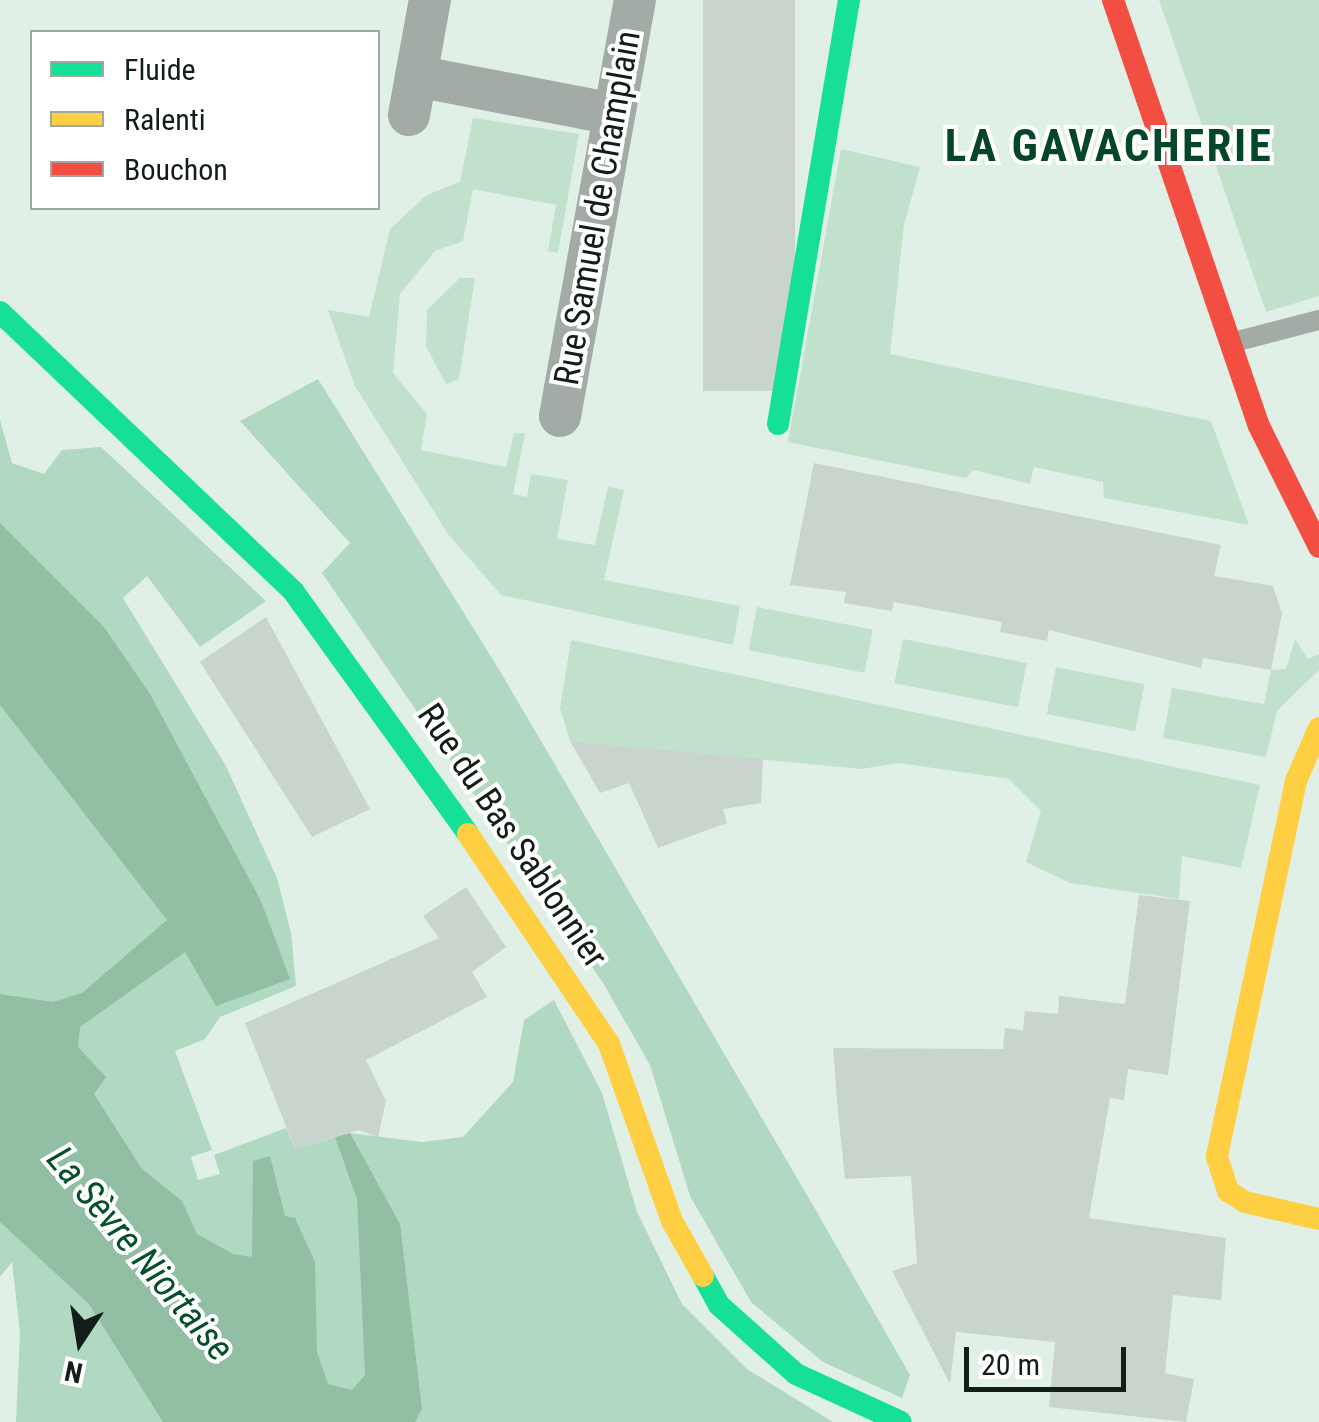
<!DOCTYPE html>
<html>
<head>
<meta charset="utf-8">
<style>
  body { margin:0 }
  #map { position:relative; width:1319px; height:1422px; overflow:hidden; background:#e1f0e6; font-family:"Roboto Condensed",sans-serif }
  div>[style] { position:absolute }
  .green>* { inset:0; background:#c1e1cd; transform-origin:0 0 }
  .forest>* { inset:0; background:#b1d8c0 }
  .water>* { inset:0; background:#92bfa4 }
  .building>* { inset:0; background:#c9d4cd; transform-origin:0 0 }
  .lane>* { height:20px; margin:-10px; padding:0 10px; transform-origin:10px; border-radius:10px; background:#a2aba5 }
  .street>* { height:42px; margin:-21px; padding:0 21px; transform-origin:21px; border-radius:21px; background:#a2aba5 }
  .fast>* { height:22px; margin:-11px; padding:0 11px; transform-origin:11px; border-radius:11px; background:#16e098 }
  .slow>* { height:22px; margin:-11px; padding:0 11px; transform-origin:11px; border-radius:11px; background:#ffcf43 }
  .jam>* { height:22px; margin:-11px; padding:0 11px; transform-origin:11px; border-radius:11px; background:#f24e42 }
  span { translate:-50% -50%; white-space:nowrap; text-align:center; line-height:1.15; -webkit-text-stroke:8px #fff; paint-order:stroke }
  .street-label { font-size:35px; color:#141e18 }
  .water-label { font-size:38px; color:#034f2f; font-style:italic }
  .district-label { font-size:45px; color:#034629; font-weight:700; letter-spacing:2.5px }
  .legend { position:absolute; left:30px; top:30px; width:350px; height:180px; box-sizing:border-box; background:#fff; border:2px solid #a1a5a3; margin:0; padding:12px 18px; list-style:none; font-size:30px; color:#141e18 }
  .legend li { display:flex; align-items:center; gap:20px; height:50px }
  .legend b { width:50px; border:2px solid #a1a5a3 }
  .north { position:absolute; left:30px; top:1292px; width:100px; height:100px; -webkit-text-stroke:8px #fff; paint-order:stroke; rotate:192deg; font-size:28px; font-weight:700; line-height:40px; text-align:center; color:#141e18 }
  .north::after { content:''; display:block; margin:auto; width:35px; height:45px; background:#141e18; clip-path:polygon(50% 0,100% 100%,50% 72%,0 100%) }
  .scale { position:absolute; left:964px; top:1347px; width:162px; height:45px; box-sizing:border-box; border:5px solid #141e18; border-top:0; padding-left:12px; font-size:30px; line-height:35px; white-space:nowrap; color:#141e18; -webkit-text-stroke:8px #fff; paint-order:stroke }
</style>
</head>
<body>
<div id="map">
  <div class="green">
    <div style="clip-path:polygon(1159px 0,1319px 0,1319px 296px,1266px 312px)"></div>
    <div style="clip-path:polygon(473px 118px,579px 134px,558px 253px,548px 251px,556px 205px,473px 189px,463px 241px,435px 251px,400px 294px,393px 373px,427px 414px,421px 450px,506px 467px,514px 433px,525px 433px,513px 494px,527px 497px,531px 474px,568px 480px,557px 539px,595px 545px,608px 487px,624px 490px,604px 580px,740px 606px,733px 645px,501px 595px,448px 534px,355px 386px,328px 310px,369px 317px,390px 229px,427px 195px,460px 182px)"></div>
    <div style="clip-path:polygon(841px 149px,920px 167px,904px 225px,890px 354px,1211px 421px,1249px 525px,1104px 498px,1103px 482px,1034px 467px,1030px 484px,973px 470px,966px 478px,788px 442px)"></div>
    <div style="clip-path:polygon(460px 278px,475px 278px,459px 379px,446px 384px,426px 346px,427px 310px)"></div>
    <div style="left:757px;top:607px;width:118px;height:44px;rotate:11deg"></div>
    <div style="left:903px;top:639px;width:126px;height:45px;rotate:11deg"></div>
    <div style="clip-path:polygon(1295px 639px,1308px 659px,1319px 654px,1319px 670px,1277px 711px,1266px 757px,1163px 738px,1172px 688px,1264px 704px,1271px 670px,1286px 669px)"></div>
    <div style="clip-path:polygon(571px 640px,1260px 785px,1241px 868px,1182px 856px,1179px 899px,1070px 883px,1026px 862px,1041px 811px,1009px 779px,899px 763px,861px 769px,570px 741px,560px 708px)"></div>
    <div style="left:1056px;top:667px;width:90px;height:48px;rotate:11deg"></div>
  </div>
  <div class="forest">
    <div style="clip-path:polygon(318px 379px,500px 671px,814px 1207px,910px 1375px,902px 1398px,823px 1362px,751px 1302px,690px 1196px,650px 1065px,603px 983px,322px 573px,350px 543px,240px 421px)"></div>
    <div style="clip-path:polygon(0 420px,12px 463px,44px 474px,62px 450px,101px 447px,266px 601px,200px 647px,147px 576px,123px 598px,226px 766px,277px 878px,291px 933px,296px 986px,220px 1017px,205px 1039px,175px 1051px,212px 1150px,191px 1157px,198px 1180px,220px 1174px,214px 1155px,286px 1128px,295px 1149px,350px 1133px,422px 1142px,463px 1137px,513px 1082px,524px 1020px,554px 1000px,602px 1093px,637px 1212px,682px 1304px,747px 1369px,833px 1422px,16px 1422px,20px 1333px,12px 1262px,0 1277px)"></div>
  </div>
  <div class="water">
    <div style="clip-path:polygon(0 523px,104px 627px,150px 694px,261px 901px,290px 979px,216px 1006px,185px 952px,80px 1027px,78px 1047px,106px 1077px,94px 1094px,142px 1169px,182px 1201px,197px 1234px,233px 1254px,252px 1257px,253px 1161px,270px 1156px,285px 1216px,295px 1218px,315px 1262px,317px 1352px,328px 1384px,352px 1390px,365px 1375px,357px 1199px,335px 1137px,350px 1133px,400px 1224px,422px 1409px,415px 1422px,163px 1422px,89px 1304px,0 1222px,0 994px,53px 1002px,82px 993px,167px 920px,0 705px)"></div>
  </div>
  <div class="building">
    <div style="left:703px;top:0;width:92px;height:391px"></div>
    <div style="clip-path:polygon(814px 463px,1221px 545px,1214px 576px,1273px 586px,1282px 613px,1271px 670px,1203px 658px,1201px 668px,1049px 630px,1047px 641px,1000px 632px,1002px 622px,894px 602px,892px 611px,844px 603px,846px 592px,790px 585px)"></div>
    <div style="clip-path:polygon(266px 617px,370px 809px,312px 837px,200px 662px)"></div>
    <div style="clip-path:polygon(570px 741px,763px 759px,761px 803px,723px 809px,727px 823px,658px 848px,629px 783px,600px 793px)"></div>
    <div style="clip-path:polygon(466px 887px,506px 947px,472px 972px,487px 997px,366px 1060px,386px 1101px,378px 1137px,359px 1130px,295px 1149px,245px 1023px,439px 938px,423px 916px)"></div>
    <div style="clip-path:polygon(1139px 895px,1190px 901px,1168px 1075px,1128px 1069px,1124px 1100px,1110px 1098px,1089px 1218px,1226px 1238px,1221px 1300px,1173px 1295px,1165px 1373px,1194px 1379px,1186px 1422px,1049px 1407px,1055px 1342px,956px 1332px,950px 1384px,892px 1271px,917px 1263px,911px 1176px,845px 1179px,838px 1112px,833px 1048px,1003px 1049px,1005px 1028px,1023px 1030px,1025px 1011px,1058px 1014px,1059px 996px,1125px 1004px)"></div>
  </div>
  <div class="lane">
    <div style="left:1234px;top:342px;width:88px;rotate:-14.5deg"></div>
  </div>
  <div class="street">
    <div style="left:416px;top:76px;width:202px;rotate:10.9deg"></div>
    <div style="left:409px;top:115px;width:117px;rotate:-79.7deg"></div>
    <div style="left:560px;top:416px;width:423px;rotate:-79.8deg"></div>
  </div>
  <div class="fast">
    <div style="left:0;top:312px;width:405px;rotate:43.6deg"></div>
    <div style="left:293px;top:591px;width:299px;rotate:54.2deg"></div>
    <div style="left:778px;top:424px;width:430px;rotate:-80.5deg"></div>
    <div style="left:703px;top:1276px;width:33px;rotate:61deg"></div>
    <div style="left:719px;top:1305px;width:103px;rotate:41.9deg"></div>
    <div style="left:796px;top:1374px;width:115px;rotate:24.6deg"></div>
  </div>
  <div class="slow">
    <div style="left:1319px;top:728px;width:58px;rotate:113.5deg"></div>
    <div style="left:1296px;top:781px;width:384px;rotate:101.9deg"></div>
    <div style="left:1217px;top:1157px;width:36px;rotate:72deg"></div>
    <div style="left:1228px;top:1191px;width:20px;rotate:33deg"></div>
    <div style="left:1245px;top:1202px;width:76px;rotate:12.9deg"></div>
    <div style="left:468px;top:834px;width:253px;rotate:56.1deg"></div>
    <div style="left:609px;top:1044px;width:188px;rotate:70.4deg"></div>
    <div style="left:672px;top:1221px;width:63px;rotate:60.6deg"></div>
  </div>
  <div class="jam">
    <div style="left:1113px;top:0;width:450px;rotate:71.1deg"></div>
    <div style="left:1259px;top:426px;width:135px;rotate:63.6deg"></div>
  </div>
  <div class="street-label">
    <span style="left:598px;top:208px;rotate:-80deg">Rue Samuel de Champlain</span>
    <span style="left:512px;top:836px;rotate:56deg">Rue du Bas Sablonnier</span>
  </div>
  <div class="water-label">
    <span style="left:140px;top:1254px;rotate:50deg">La Sèvre Niortaise</span>
  </div>
  <div class="district-label">
    <span style="left:1109px;top:146px">LA GAVACHERIE</span>
  </div>
  <ul class="legend">
  <li><b style="height:12px;background:#16e098"></b>Fluide</li>
  <li><b style="height:12px;background:#ffcf43"></b>Ralenti</li>
  <li><b style="height:12px;background:#f24e42"></b>Bouchon</li>
  </ul>
  <div class="north">N</div>
  <div class="scale">20 m</div>
</div>
</body>
</html>
